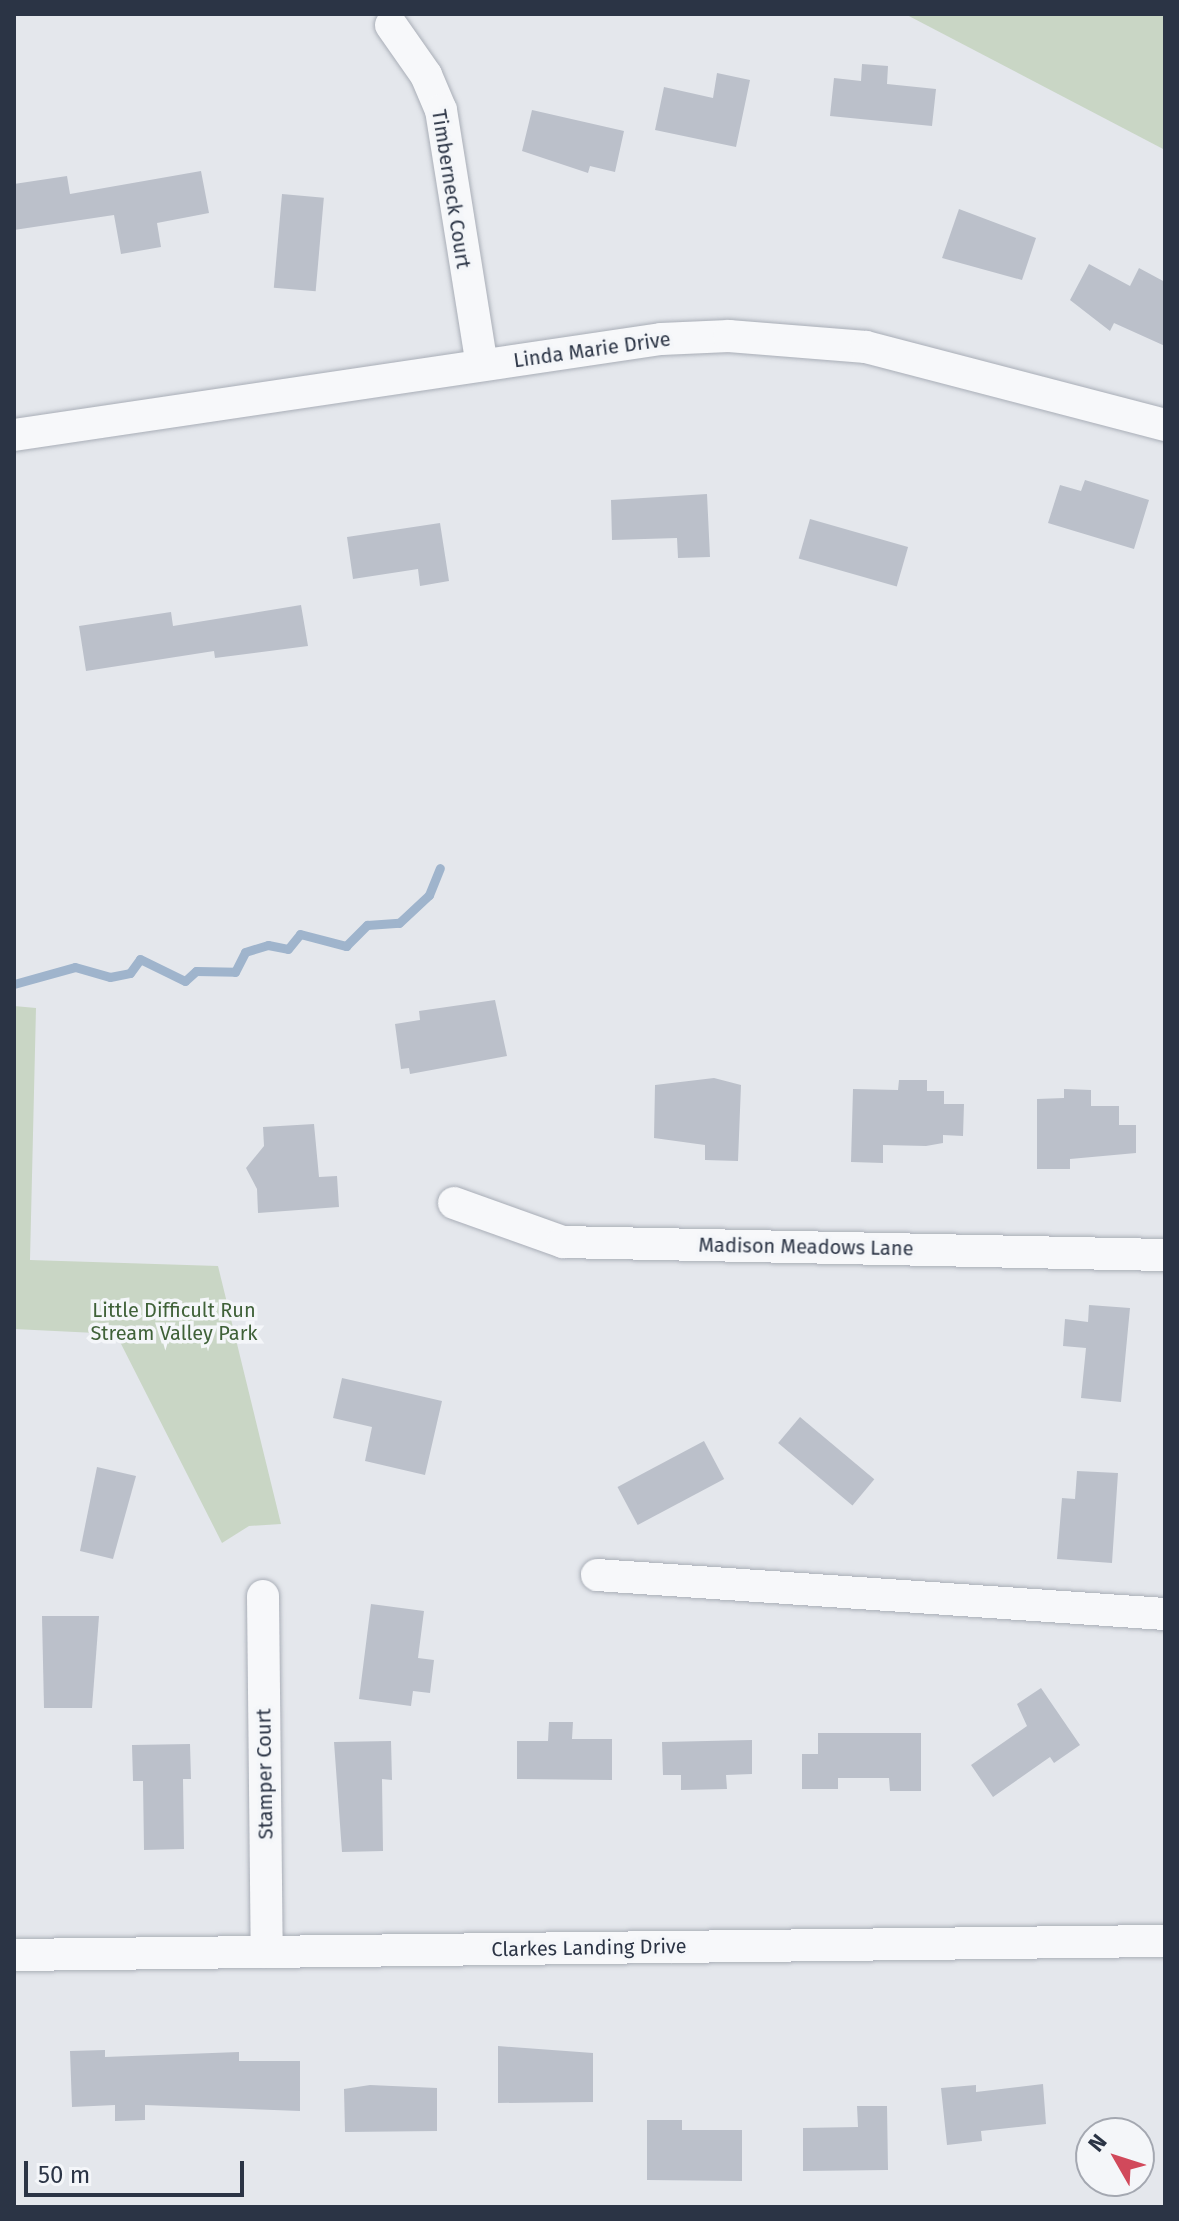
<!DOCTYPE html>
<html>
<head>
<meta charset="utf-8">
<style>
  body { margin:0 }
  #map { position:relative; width:1179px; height:2221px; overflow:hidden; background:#e4e7ec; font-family:"Fira Sans",sans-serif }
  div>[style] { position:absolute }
  .green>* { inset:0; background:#c9d6c5 }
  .stream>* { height:9px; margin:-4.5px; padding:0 4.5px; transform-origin:4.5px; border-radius:4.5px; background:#9fb4cc }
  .building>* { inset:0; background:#bbc0ca; transform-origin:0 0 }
  .roads { filter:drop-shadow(0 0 2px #a9aeb7) drop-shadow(0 0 2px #a9aeb7) }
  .street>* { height:32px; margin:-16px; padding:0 16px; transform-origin:16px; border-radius:16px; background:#f7f8fa }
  span { translate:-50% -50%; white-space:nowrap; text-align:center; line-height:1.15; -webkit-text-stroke:7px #f4f6f9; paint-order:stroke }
  .street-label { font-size:20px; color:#2b3445 }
  .park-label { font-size:20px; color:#3f6138 }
  .frame { position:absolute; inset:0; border:16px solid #2b3445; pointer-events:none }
  .north { position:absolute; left:1075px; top:2117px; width:80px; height:80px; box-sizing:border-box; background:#f4f6f9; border:2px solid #a4a8b1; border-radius:50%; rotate:309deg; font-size:22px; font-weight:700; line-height:32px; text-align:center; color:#2b3445 }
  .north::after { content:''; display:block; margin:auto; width:28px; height:36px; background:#d1495b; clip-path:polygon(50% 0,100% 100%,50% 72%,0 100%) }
  .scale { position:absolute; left:24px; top:2161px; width:220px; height:36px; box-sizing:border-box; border:4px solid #2b3445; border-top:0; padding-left:10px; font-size:24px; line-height:28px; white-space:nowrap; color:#2b3445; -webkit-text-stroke:6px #f4f6f9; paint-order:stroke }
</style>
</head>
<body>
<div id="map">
  <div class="green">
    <div style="clip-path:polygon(905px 14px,1165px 14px,1165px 150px)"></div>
    <div style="clip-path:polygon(14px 1006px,36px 1008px,30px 1260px,218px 1266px,281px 1524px,249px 1526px,222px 1543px,116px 1334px,14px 1329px)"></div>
  </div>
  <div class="stream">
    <div style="left:14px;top:984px;width:63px;rotate:-15.6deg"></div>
    <div style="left:75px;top:967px;width:36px;rotate:16deg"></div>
    <div style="left:110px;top:977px;width:20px;rotate:-11deg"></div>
    <div style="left:130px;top:973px;width:17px;rotate:-54deg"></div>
    <div style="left:140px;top:959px;width:50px;rotate:26.1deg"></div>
    <div style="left:185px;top:981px;width:15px;rotate:-42deg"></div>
    <div style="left:196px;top:971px;width:39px;rotate:1deg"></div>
    <div style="left:235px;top:972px;width:22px;rotate:-63deg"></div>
    <div style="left:245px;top:952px;width:24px;rotate:-17deg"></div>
    <div style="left:268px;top:945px;width:20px;rotate:11deg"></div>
    <div style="left:288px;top:949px;width:19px;rotate:-51deg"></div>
    <div style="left:300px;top:934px;width:48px;rotate:14.6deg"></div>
    <div style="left:346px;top:946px;width:30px;rotate:-45deg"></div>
    <div style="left:367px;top:925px;width:32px;rotate:-4deg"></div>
    <div style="left:399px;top:923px;width:41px;rotate:-43deg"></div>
    <div style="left:429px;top:895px;width:29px;rotate:-68deg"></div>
  </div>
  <div class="building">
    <div style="clip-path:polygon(862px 64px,888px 66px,887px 84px,936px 89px,932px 126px,830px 116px,834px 78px,861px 81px)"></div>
    <div style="clip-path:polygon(717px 73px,750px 80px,736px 147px,655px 130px,664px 87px,713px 98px)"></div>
    <div style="clip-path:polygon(532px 110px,624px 131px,615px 172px,590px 166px,588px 173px,522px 151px)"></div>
    <div style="clip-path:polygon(201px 171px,209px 213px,157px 223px,161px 247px,121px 254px,114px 215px,14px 230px,14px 184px,67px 176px,70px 194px)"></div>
    <div style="left:282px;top:194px;width:42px;height:94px;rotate:5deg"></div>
    <div style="clip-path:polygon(959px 209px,1036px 238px,1022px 280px,942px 258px)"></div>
    <div style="clip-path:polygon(1089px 264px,1130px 286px,1139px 268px,1165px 282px,1165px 346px,1114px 323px,1110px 331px,1070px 300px)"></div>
    <div style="clip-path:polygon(1085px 480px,1149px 500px,1134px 549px,1048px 523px,1060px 485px,1081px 491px)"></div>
    <div style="clip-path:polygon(707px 494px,710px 557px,678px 558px,677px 538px,612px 540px,611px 500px)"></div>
    <div style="left:810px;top:519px;width:102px;height:41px;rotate:16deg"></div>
    <div style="clip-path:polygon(440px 523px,449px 581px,420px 586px,418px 569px,353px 579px,347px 537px)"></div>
    <div style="clip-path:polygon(301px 605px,308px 646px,215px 658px,214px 651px,86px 671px,79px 626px,171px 612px,173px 626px)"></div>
    <div style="clip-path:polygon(495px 1000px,507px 1056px,410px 1074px,409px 1068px,401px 1069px,395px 1024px,420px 1020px,419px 1011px)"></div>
    <div style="clip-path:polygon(714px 1078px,741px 1085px,738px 1161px,705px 1160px,705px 1145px,654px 1138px,655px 1085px)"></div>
    <div style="clip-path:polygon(899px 1080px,927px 1080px,927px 1091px,944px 1091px,944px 1104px,964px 1104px,963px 1136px,943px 1135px,943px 1143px,926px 1146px,883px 1145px,883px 1163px,851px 1162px,853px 1089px,898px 1090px)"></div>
    <div style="clip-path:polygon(1064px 1089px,1091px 1090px,1091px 1106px,1119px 1106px,1119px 1125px,1136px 1125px,1136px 1153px,1070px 1159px,1070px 1169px,1037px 1169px,1037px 1099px,1064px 1098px)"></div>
    <div style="clip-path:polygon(314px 1124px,319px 1177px,337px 1176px,339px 1207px,258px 1213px,257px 1189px,246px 1168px,264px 1146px,263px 1127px)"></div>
    <div style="clip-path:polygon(1089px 1305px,1130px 1308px,1121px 1402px,1081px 1398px,1086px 1348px,1063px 1346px,1065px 1319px,1088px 1322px)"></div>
    <div style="clip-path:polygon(342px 1378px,442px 1401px,425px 1475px,365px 1461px,372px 1427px,333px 1418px)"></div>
    <div style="left:800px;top:1417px;width:97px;height:34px;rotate:40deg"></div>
    <div style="left:704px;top:1441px;width:43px;height:98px;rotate:62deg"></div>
    <div style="clip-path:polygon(97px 1467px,136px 1476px,113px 1559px,80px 1551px)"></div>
    <div style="clip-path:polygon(1077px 1471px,1118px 1473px,1112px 1563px,1057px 1559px,1062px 1498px,1075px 1499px)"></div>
    <div style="clip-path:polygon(371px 1604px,424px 1611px,418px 1658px,434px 1660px,430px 1693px,413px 1691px,411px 1706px,359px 1699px)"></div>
    <div style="clip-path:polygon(42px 1616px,99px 1616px,92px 1708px,44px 1708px)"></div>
    <div style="clip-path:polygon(1041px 1688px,1080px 1745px,1054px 1763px,1050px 1757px,993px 1797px,971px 1765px,1027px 1726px,1017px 1704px)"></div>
    <div style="clip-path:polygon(549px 1722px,573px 1722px,572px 1739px,612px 1739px,612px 1780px,517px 1779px,517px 1741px,548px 1741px)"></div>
    <div style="clip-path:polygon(818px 1733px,921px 1733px,921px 1791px,890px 1791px,889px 1778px,838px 1778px,838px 1789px,802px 1789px,802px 1754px,818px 1754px)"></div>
    <div style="clip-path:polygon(752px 1740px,752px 1774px,726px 1775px,727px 1789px,681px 1790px,681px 1775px,663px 1775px,662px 1742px)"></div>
    <div style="clip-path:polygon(391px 1741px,392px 1780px,382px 1779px,383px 1851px,342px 1852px,334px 1742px)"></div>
    <div style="clip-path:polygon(190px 1744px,191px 1779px,183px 1779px,184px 1849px,144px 1850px,143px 1781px,133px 1781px,132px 1745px)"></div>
    <div style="clip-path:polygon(498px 2046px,593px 2053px,593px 2102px,498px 2103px)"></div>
    <div style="clip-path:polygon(105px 2050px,105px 2057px,239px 2052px,239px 2061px,300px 2061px,300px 2111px,145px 2105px,145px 2120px,115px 2121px,115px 2105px,72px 2107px,70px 2051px)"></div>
    <div style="clip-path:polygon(1043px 2084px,1046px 2124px,981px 2131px,982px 2141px,947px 2145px,941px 2088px,976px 2085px,976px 2092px)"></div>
    <div style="clip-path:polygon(370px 2085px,437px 2088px,437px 2131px,345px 2132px,344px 2089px)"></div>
    <div style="clip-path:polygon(857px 2106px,887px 2106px,888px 2170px,803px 2171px,803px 2128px,858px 2127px)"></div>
    <div style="clip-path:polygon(647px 2120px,682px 2120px,682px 2130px,742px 2130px,742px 2181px,647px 2180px)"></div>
  </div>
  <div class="roads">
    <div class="street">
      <div style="left:391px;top:25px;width:61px;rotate:55deg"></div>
      <div style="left:426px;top:75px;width:38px;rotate:67deg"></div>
      <div style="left:441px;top:110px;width:258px;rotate:80.9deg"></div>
      <div style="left:14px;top:435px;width:654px;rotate:-8.44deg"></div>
      <div style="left:661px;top:339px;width:68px;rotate:-2.5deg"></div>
      <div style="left:729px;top:336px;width:137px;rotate:4.6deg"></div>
      <div style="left:866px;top:347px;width:309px;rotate:14.6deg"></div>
      <div style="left:454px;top:1203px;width:116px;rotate:19.7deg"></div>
      <div style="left:563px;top:1242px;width:602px;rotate:1.24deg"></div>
      <div style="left:597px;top:1575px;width:569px;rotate:3.93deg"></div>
      <div style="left:263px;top:1596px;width:356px;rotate:89.4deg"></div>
      <div style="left:14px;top:1955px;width:1151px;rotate:-0.7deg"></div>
    </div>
  </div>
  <div class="street-label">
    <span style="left:451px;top:189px;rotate:81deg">Timberneck Court</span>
    <span style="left:592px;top:350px;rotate:-8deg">Linda Marie Drive</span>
    <span style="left:806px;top:1247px;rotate:1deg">Madison Meadows Lane</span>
    <span style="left:265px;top:1774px;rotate:-91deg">Stamper Court</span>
    <span style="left:589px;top:1948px;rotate:-1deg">Clarkes Landing Drive</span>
  </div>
  <div class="park-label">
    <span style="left:174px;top:1322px">Little Difficult Run<br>Stream Valley Park</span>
  </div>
  <div class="frame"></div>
  <div class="north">N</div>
  <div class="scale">50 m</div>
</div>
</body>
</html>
